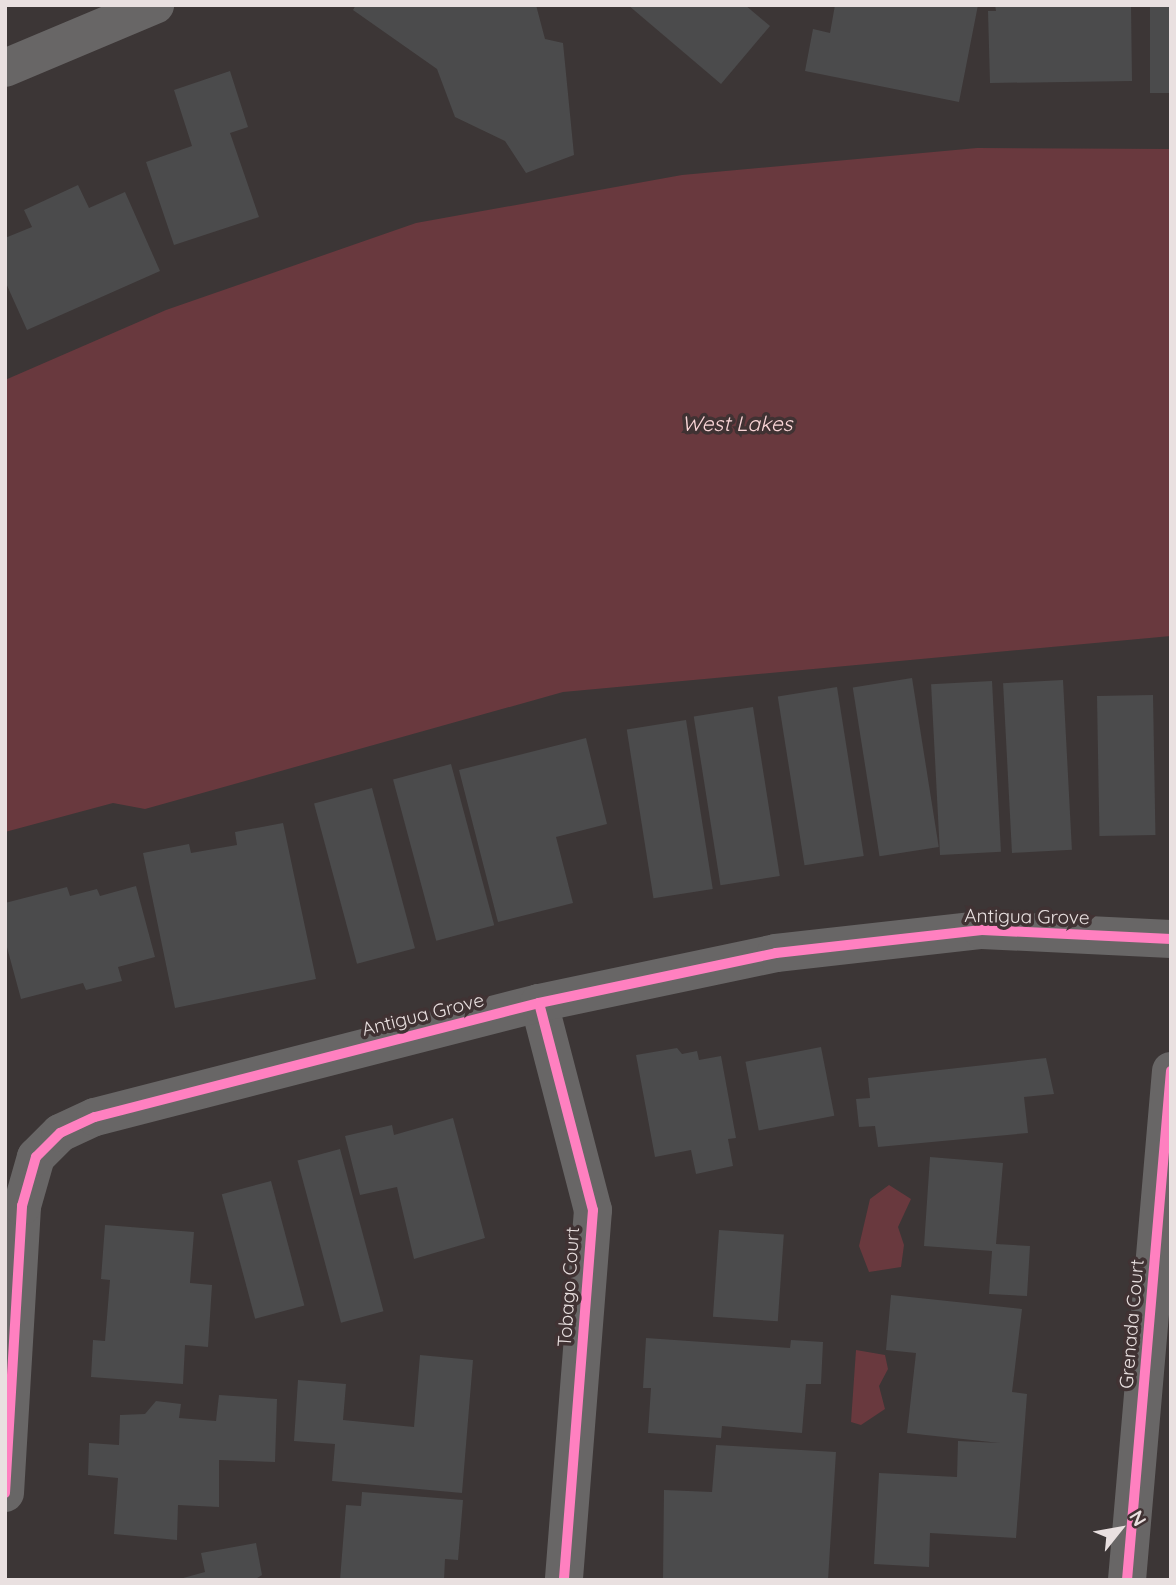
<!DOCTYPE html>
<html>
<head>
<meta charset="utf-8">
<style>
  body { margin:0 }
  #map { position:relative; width:1176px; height:1585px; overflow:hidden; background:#3c3636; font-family:Quicksand,sans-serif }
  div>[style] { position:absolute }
  .water>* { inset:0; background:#69393e }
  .building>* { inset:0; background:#4b4b4c; transform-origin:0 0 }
  .street>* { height:38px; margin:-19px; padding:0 19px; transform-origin:19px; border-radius:19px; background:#686666 }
  .cycleway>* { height:10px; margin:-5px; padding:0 5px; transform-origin:5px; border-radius:5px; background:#ff80c0 }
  span { translate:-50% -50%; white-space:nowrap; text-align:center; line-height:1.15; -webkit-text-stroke:7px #403233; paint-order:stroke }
  .street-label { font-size:19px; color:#e9e0e0 }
  .water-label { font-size:21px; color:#fad5d7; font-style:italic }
  .frame { position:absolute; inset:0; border:7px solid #e9e0e0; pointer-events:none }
  .north { position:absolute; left:1085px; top:1494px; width:70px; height:70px; -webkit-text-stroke:5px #403233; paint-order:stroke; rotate:59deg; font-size:19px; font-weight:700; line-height:28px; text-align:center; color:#e9e0e0 }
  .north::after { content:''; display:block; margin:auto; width:24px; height:32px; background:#e9e0e0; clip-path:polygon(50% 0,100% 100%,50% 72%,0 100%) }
</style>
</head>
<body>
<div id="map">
  <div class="water">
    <div style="clip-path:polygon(977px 148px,1171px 149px,1171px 636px,563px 692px,145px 809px,113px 803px,5px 832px,5px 380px,166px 310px,416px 223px,682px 175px)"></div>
    <div style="clip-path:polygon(889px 1185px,911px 1199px,898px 1227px,904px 1245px,901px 1267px,869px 1272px,859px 1246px,870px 1199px)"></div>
    <div style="clip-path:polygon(856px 1350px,885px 1355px,888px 1369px,879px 1386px,885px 1409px,861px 1425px,851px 1422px)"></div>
  </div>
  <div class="building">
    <div style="clip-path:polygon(356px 5px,536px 5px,545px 39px,563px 43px,574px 155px,526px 173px,505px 141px,455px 117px,437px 69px,353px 10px)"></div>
    <div style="clip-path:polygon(628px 5px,745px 5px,770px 26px,721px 84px)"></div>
    <div style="clip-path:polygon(835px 5px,978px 5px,959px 102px,805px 71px,813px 29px,830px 33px)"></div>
    <div style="clip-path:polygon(995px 5px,1131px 5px,1132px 81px,990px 83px,988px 11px,996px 11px)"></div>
    <div style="left:1150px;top:5px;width:21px;height:88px"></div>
    <div style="clip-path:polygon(230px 71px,248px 127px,230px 133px,259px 217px,174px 245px,146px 162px,192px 146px,174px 90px)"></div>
    <div style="clip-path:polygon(78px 185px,89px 208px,125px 192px,160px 271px,27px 330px,5px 281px,5px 238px,32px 227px,24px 210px)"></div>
    <div style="left:912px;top:678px;width:171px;height:60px;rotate:81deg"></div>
    <div style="left:1063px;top:680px;width:170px;height:60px;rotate:87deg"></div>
    <div style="left:992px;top:681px;width:171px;height:61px;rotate:87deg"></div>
    <div style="left:837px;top:687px;width:171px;height:60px;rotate:81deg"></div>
    <div style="left:1153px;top:695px;width:140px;height:56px;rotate:89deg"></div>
    <div style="left:753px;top:707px;width:171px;height:60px;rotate:81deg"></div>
    <div style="left:686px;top:720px;width:171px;height:60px;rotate:81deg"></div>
    <div style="clip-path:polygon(586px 738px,607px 824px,556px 837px,573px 903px,498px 922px,459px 770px)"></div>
    <div style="left:451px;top:764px;width:167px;height:60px;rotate:75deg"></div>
    <div style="left:372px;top:788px;width:166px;height:60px;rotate:75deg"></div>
    <div style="clip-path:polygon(283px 823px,316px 979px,175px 1008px,143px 853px,189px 844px,191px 853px,237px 845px,235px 832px)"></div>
    <div style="clip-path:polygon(136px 886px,155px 957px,118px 967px,122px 981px,86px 990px,83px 983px,21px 999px,5px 940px,5px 903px,67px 887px,70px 896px,97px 889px,100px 896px)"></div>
    <div style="left:821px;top:1047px;width:70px;height:77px;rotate:79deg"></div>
    <div style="clip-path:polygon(677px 1048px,682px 1054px,697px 1051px,699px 1060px,721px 1056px,736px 1138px,728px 1139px,733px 1166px,696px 1174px,691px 1150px,655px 1157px,636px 1055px)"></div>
    <div style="clip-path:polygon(1046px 1058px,1054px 1094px,1024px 1097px,1028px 1133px,878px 1147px,875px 1126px,859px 1127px,856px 1099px,870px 1098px,868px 1078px)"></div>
    <div style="clip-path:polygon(453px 1118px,485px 1238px,414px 1259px,397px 1187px,360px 1195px,345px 1136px,392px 1125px,394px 1135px)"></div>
    <div style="left:340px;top:1149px;width:168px;height:44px;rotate:75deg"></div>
    <div style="clip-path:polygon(930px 1157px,1003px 1163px,996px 1244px,1030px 1246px,1027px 1296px,989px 1294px,992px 1251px,924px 1246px)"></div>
    <div style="left:271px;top:1181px;width:129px;height:51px;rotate:75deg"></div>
    <div style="clip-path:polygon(105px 1225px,194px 1232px,190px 1283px,212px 1285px,208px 1347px,185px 1345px,183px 1384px,91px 1377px,93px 1340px,105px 1341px,110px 1280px,101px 1279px)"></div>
    <div style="left:719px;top:1230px;width:65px;height:87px;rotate:4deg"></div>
    <div style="clip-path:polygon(891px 1295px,1022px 1309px,1012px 1392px,1027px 1394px,1016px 1538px,930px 1533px,929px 1567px,874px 1564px,879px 1473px,957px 1477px,958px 1441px,1000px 1443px,907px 1433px,916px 1353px,886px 1350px)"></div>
    <div style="clip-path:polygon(646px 1338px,790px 1348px,791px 1340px,823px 1342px,821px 1384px,806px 1384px,802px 1433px,722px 1426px,721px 1438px,648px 1433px,651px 1388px,643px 1388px)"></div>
    <div style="clip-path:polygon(420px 1355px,473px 1360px,462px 1493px,332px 1481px,335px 1444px,294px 1441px,298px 1380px,346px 1384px,343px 1420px,414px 1427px)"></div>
    <div style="clip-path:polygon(219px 1395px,277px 1399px,275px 1462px,219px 1460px,219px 1507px,178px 1505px,177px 1540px,114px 1534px,118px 1478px,88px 1475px,89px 1443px,119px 1445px,120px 1415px,145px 1414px,156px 1401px,181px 1404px,179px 1418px,216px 1421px)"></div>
    <div style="clip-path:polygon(716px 1445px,836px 1452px,828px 1580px,663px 1580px,664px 1490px,712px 1492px)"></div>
    <div style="clip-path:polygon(362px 1492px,463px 1500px,458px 1560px,445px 1559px,444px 1580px,340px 1580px,346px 1505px,361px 1506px)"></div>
    <div style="clip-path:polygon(256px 1543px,262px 1575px,254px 1580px,176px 1580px,205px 1572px,201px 1553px)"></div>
  </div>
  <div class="street">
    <div style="left:5px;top:68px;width:163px;rotate:-22.8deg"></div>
    <div style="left:539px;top:1003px;width:214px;rotate:75.4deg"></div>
    <div style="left:593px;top:1210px;width:371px;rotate:94.5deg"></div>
    <div style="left:5px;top:1493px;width:288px;rotate:-86.6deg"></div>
    <div style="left:22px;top:1206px;width:51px;rotate:-74.1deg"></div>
    <div style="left:36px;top:1157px;width:34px;rotate:-45deg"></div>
    <div style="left:60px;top:1133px;width:38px;rotate:-25deg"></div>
    <div style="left:95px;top:1117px;width:458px;rotate:-14.4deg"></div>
    <div style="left:539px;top:1003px;width:242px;rotate:-11.9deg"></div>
    <div style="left:776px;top:953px;width:207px;rotate:-6.4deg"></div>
    <div style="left:982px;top:930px;width:189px;rotate:2.7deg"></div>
    <div style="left:1127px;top:1580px;width:511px;rotate:-85.06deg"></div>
  </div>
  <div class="cycleway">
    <div style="left:539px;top:1003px;width:214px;rotate:75.4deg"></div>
    <div style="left:593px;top:1210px;width:371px;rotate:94.5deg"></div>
    <div style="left:5px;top:1493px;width:288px;rotate:-86.6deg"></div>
    <div style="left:22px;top:1206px;width:51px;rotate:-74.1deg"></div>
    <div style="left:36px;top:1157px;width:34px;rotate:-45deg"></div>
    <div style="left:60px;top:1133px;width:38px;rotate:-25deg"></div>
    <div style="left:95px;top:1117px;width:458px;rotate:-14.4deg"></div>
    <div style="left:539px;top:1003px;width:242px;rotate:-11.9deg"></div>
    <div style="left:776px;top:953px;width:207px;rotate:-6.4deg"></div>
    <div style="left:982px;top:930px;width:189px;rotate:2.7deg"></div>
    <div style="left:1127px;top:1580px;width:511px;rotate:-85.06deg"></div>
  </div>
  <div class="street-label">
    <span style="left:1027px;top:917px;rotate:1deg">Antigua Grove</span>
    <span style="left:423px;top:1015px;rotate:-14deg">Antigua Grove</span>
    <span style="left:569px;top:1287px;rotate:-86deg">Tobago Court</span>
    <span style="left:1132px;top:1324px;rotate:-85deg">Grenada Court</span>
  </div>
  <div class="water-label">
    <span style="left:737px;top:423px">West Lakes</span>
  </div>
  <div class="frame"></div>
  <div class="north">N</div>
</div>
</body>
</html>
